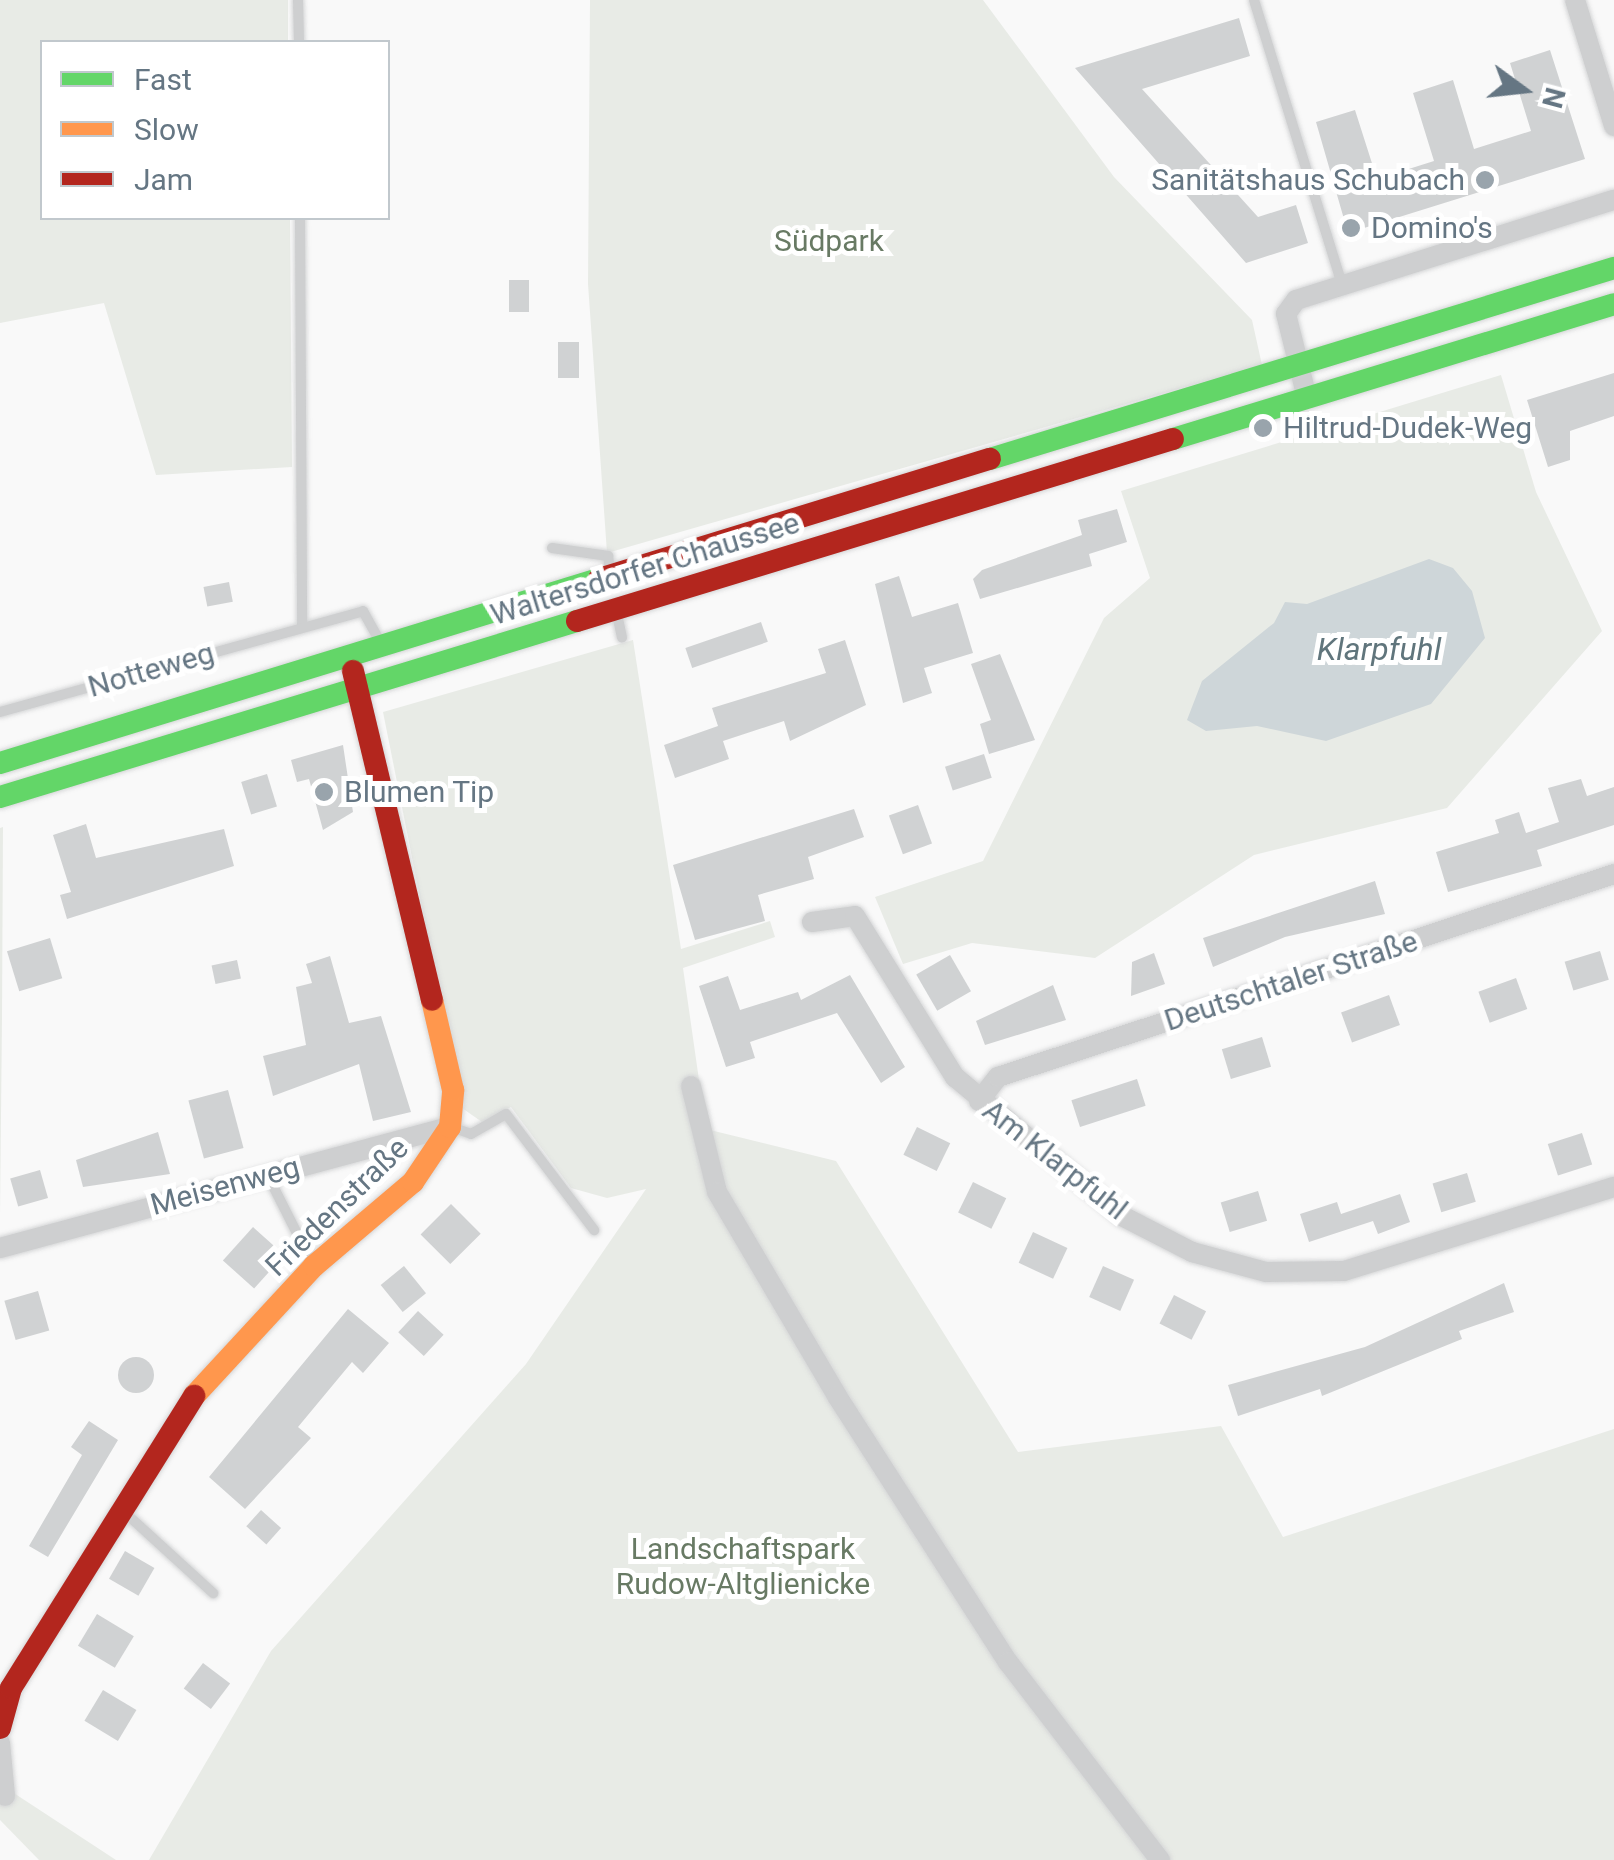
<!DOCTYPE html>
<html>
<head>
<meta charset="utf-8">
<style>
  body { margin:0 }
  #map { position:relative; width:1614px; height:1860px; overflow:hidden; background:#f9f9f9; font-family:Roboto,sans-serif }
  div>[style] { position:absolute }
  .green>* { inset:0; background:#e8ebe6 }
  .water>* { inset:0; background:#ced6d9 }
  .building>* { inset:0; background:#d0d2d3; transform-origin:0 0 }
  .round { border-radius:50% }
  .roads { filter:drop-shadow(0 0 2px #d5d6d7) drop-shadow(0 0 2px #d5d6d7) }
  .lane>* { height:10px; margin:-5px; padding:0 5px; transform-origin:5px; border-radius:5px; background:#cecfd0 }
  .street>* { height:20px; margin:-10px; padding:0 10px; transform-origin:10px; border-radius:10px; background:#cecfd0 }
  .fast>* { height:22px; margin:-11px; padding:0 11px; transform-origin:11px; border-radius:11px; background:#63d668 }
  .slow>* { height:22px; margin:-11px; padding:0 11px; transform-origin:11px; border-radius:11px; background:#ff974d }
  .jam>* { height:22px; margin:-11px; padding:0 11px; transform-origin:11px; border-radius:11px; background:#b3261e }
  .dots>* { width:28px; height:28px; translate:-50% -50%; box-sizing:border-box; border:5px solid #fff; border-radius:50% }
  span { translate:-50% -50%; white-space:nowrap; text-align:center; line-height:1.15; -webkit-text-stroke:10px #fff; paint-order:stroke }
  .poi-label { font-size:30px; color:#657683 }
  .right { translate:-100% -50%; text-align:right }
  .left { translate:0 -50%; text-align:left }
  .park-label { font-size:30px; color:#687a64 }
  .street-label { font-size:30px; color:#657683 }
  .water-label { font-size:32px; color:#60757c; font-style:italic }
  .legend { position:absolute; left:40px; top:40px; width:350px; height:180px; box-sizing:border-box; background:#fff; border:2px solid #c1c8cd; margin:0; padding:12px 18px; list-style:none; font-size:30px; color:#657683 }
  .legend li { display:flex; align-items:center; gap:20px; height:50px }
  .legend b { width:50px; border:2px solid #c1c8cd }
  .north { position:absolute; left:1474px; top:40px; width:100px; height:100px; -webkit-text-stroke:8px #fff; paint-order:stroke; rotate:105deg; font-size:28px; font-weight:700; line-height:40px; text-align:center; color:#657683 }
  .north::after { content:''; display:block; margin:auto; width:35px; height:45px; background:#657683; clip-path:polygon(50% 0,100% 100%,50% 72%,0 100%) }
</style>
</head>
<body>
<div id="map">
  <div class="green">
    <div style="clip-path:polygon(0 0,288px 0,288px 42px,42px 42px,42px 218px,290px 218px,292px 467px,156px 475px,104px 303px,0 323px)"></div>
    <div style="clip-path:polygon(590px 0,983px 0,1114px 177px,1252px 320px,1262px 365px,607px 553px,588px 284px)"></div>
    <div style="clip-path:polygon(1501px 375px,1536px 492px,1602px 631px,1447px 808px,1254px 855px,1095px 958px,972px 943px,903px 964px,875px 897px,983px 861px,1104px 618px,1150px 578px,1121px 491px)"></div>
    <div style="clip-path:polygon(633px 640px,681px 949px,770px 921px,775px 937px,683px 968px,706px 1129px,836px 1161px,1018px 1452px,1221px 1426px,1283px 1537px,1614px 1429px,1614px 1860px,149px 1860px,271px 1651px,526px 1364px,646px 1189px,607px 1198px,571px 1188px,511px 1107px,482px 1122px,462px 1108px,383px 712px)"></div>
    <div style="clip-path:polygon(3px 827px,2px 1016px,0 1215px,0 828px)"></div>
    <div style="clip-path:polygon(0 1784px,116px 1860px,39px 1860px,0 1820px)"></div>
  </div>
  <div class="water">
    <div style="clip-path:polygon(1429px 559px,1453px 568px,1472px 591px,1485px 638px,1431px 704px,1326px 741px,1257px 726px,1206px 731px,1187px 720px,1202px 681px,1274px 623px,1285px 602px,1307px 604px)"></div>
  </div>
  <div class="building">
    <div style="clip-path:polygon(1239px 18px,1250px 56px,1142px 89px,1258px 217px,1296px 205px,1308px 243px,1246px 263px,1075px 68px)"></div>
    <div style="clip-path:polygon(1550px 50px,1585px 159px,1348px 233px,1316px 122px,1355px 110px,1377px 179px,1434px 161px,1413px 93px,1453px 80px,1474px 149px,1531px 131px,1510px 63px)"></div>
    <div style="left:509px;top:280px;width:20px;height:32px"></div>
    <div style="left:558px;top:342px;width:21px;height:36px"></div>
    <div style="clip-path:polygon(1614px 373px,1614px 416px,1570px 431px,1570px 460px,1548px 467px,1527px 400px)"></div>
    <div style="clip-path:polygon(1117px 509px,1127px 542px,1089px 554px,1092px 566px,980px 599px,973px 579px,982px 570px,1082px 535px,1078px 520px)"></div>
    <div style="clip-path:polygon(899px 576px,912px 617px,958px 603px,973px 653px,924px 668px,932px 693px,903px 703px,875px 584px)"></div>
    <div style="left:229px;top:582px;width:20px;height:26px;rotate:79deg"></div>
    <div style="left:761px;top:622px;width:21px;height:80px;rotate:71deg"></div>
    <div style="clip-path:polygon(845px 640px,866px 705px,790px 741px,784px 721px,723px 741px,729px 759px,675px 778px,664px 745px,718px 726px,712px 708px,826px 673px,818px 649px)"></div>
    <div style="clip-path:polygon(1000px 654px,1035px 740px,989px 754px,980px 724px,991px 720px,971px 664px)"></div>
    <div style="clip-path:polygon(343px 745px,353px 812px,323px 830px,309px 779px,297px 782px,291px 760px)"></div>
    <div style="left:984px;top:754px;width:25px;height:41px;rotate:72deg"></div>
    <div style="left:267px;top:774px;width:34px;height:27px;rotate:73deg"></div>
    <div style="clip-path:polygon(1581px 779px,1587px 796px,1614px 787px,1614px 825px,1537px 850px,1542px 866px,1448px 892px,1436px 852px,1499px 833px,1495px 820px,1519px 812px,1526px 833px,1559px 822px,1548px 788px)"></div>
    <div style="left:918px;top:805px;width:41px;height:31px;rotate:70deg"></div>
    <div style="clip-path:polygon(854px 809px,864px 837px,808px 857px,814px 879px,758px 895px,765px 921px,695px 940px,673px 865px)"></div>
    <div style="clip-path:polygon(86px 824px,96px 858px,224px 829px,234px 866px,67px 919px,60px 895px,71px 892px,53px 835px)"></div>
    <div style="clip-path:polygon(1375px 881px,1385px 914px,1285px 937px,1213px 967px,1203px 938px)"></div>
    <div style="left:50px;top:938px;width:42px;height:45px;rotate:73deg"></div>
    <div style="left:1600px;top:951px;width:30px;height:37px;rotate:73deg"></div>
    <div style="clip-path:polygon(1154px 953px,1165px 984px,1131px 996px,1132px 962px)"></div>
    <div style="left:950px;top:955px;width:42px;height:39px;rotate:60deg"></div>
    <div style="clip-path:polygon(330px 956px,349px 1023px,381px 1016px,411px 1112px,373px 1121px,359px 1064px,273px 1096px,263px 1056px,306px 1045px,296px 987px,312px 983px,306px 964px)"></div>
    <div style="left:237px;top:960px;width:19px;height:26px;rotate:78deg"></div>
    <div style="clip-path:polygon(850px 975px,905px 1067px,881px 1083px,837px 1013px,750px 1042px,755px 1058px,726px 1067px,699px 986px,728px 976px,740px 1010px,798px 992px,801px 1000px)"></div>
    <div style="left:1516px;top:978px;width:33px;height:40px;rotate:70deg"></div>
    <div style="clip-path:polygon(1053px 985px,1066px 1020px,985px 1045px,976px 1021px)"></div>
    <div style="left:1389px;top:995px;width:32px;height:51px;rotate:70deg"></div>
    <div style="left:1262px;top:1037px;width:31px;height:42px;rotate:73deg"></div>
    <div style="left:1137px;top:1079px;width:28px;height:69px;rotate:72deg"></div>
    <div style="left:228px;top:1090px;width:60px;height:41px;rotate:75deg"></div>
    <div style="left:917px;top:1127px;width:37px;height:31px;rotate:26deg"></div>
    <div style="clip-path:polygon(158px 1132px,170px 1174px,83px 1187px,76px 1160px)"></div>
    <div style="left:1582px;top:1133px;width:33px;height:36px;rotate:72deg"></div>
    <div style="left:40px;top:1170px;width:29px;height:31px;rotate:74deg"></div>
    <div style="left:1467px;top:1173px;width:30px;height:36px;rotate:73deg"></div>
    <div style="left:973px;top:1182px;width:37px;height:34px;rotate:26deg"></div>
    <div style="left:1258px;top:1191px;width:31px;height:39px;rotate:73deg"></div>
    <div style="clip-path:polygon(1400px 1194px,1410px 1222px,1378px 1234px,1373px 1221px,1309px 1242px,1300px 1214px,1337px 1202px,1341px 1214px)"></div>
    <div style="left:451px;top:1204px;width:42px;height:43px;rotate:45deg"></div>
    <div style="left:253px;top:1227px;width:42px;height:45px;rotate:42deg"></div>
    <div style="left:1033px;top:1232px;width:38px;height:34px;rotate:25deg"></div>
    <div style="left:404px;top:1266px;width:35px;height:30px;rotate:51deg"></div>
    <div style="left:1103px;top:1266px;width:34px;height:34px;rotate:24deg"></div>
    <div style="clip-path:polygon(1504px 1283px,1514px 1312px,1459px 1331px,1462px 1339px,1322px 1396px,1320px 1389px,1238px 1416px,1228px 1385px,1365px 1347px)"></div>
    <div style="left:38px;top:1291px;width:41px;height:35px;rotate:74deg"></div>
    <div style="left:1174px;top:1295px;width:36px;height:32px;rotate:27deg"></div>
    <div style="clip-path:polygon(348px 1309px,389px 1343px,363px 1373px,352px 1362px,298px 1427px,311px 1438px,245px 1509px,209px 1477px)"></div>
    <div style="left:418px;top:1311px;width:35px;height:29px;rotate:43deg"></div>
    <div class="round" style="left:118px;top:1357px;width:36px;height:36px"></div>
    <div style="clip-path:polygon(89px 1421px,118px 1440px,48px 1557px,29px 1546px,82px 1455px,71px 1447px)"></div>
    <div style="left:261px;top:1510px;width:27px;height:22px;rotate:42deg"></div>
    <div style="left:125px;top:1551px;width:34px;height:32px;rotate:30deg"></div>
    <div style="left:97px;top:1614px;width:43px;height:37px;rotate:31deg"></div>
    <div style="left:203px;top:1663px;width:34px;height:32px;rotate:37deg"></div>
    <div style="left:103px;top:1690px;width:39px;height:36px;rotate:31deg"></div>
  </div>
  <div class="roads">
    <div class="lane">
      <div style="left:298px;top:0;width:42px;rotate:88.6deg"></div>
      <div style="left:1254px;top:0;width:297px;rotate:72.8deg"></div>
      <div style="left:300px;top:218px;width:409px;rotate:89.7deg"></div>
      <div style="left:552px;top:548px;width:57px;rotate:8.1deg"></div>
      <div style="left:608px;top:556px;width:15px;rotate:82deg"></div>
      <div style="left:617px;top:614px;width:24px;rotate:78deg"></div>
      <div style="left:0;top:712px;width:377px;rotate:-15.5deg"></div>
      <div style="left:363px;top:611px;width:38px;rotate:61deg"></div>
      <div style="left:454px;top:1128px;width:18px;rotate:19deg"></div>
      <div style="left:471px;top:1134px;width:40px;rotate:-29.7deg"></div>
      <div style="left:506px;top:1114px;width:146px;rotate:52.8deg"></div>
      <div style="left:267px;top:1174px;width:102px;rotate:63.2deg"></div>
      <div style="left:121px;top:1509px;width:125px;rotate:42.4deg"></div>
    </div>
    <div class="street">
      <div style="left:1575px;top:0;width:132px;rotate:72.8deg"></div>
      <div style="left:1307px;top:398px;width:87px;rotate:-104deg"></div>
      <div style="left:1286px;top:314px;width:17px;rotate:-54deg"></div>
      <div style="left:1296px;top:300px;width:333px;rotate:-17.5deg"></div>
      <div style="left:812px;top:922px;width:43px;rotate:-7.9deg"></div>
      <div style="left:855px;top:916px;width:190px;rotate:58.2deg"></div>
      <div style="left:955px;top:1077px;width:217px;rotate:39.8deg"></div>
      <div style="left:1122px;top:1216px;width:79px;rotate:27.2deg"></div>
      <div style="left:1192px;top:1252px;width:77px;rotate:15.1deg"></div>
      <div style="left:1266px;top:1272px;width:78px;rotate:-0.7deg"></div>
      <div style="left:1344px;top:1271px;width:283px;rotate:-17.3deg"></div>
      <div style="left:691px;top:1086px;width:109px;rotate:76.2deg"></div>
      <div style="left:717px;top:1192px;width:237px;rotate:59.5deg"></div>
      <div style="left:837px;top:1396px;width:316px;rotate:57.3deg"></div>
      <div style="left:1008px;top:1662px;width:250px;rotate:52.5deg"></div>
      <div style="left:979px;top:1101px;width:31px;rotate:-52deg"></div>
      <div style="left:998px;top:1077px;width:649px;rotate:-18.24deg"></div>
      <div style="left:0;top:1248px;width:466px;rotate:-15.1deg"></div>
      <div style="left:0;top:1743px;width:53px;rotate:84.6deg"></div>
    </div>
    <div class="fast">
      <div style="left:1173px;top:439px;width:461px;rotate:-17deg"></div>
      <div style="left:990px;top:459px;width:653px;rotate:-17.02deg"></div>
      <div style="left:0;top:763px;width:627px;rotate:-17.08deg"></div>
      <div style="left:0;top:797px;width:603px;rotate:-16.96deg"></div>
    </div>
    <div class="slow">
      <div style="left:194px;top:1396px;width:177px;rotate:-47.3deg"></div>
      <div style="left:314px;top:1266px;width:130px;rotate:-40.3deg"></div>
      <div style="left:413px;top:1182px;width:66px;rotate:-56.1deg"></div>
      <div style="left:450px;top:1127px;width:37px;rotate:-85deg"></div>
      <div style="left:453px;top:1090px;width:92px;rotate:-103.1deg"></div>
    </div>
    <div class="jam">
      <div style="left:599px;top:579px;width:409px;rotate:-17.1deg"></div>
      <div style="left:577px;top:621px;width:623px;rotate:-16.98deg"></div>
      <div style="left:353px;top:671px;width:338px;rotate:76.5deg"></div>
      <div style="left:0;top:1728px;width:41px;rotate:-74.6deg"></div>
      <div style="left:11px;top:1688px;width:345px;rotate:-57.9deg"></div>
    </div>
  </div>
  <div class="dots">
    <div style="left:1485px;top:180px;background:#99a4ac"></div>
    <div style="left:1351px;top:228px;background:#99a4ac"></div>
    <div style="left:1263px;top:428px;background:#99a4ac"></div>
    <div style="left:324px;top:792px;background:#99a4ac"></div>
  </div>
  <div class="poi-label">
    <span class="right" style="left:1465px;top:180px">Sanitätshaus Schubach</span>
    <span class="left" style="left:1371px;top:228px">Domino's</span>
    <span class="left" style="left:1283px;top:428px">Hiltrud-Dudek-Weg</span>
    <span class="left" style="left:344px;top:792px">Blumen Tip</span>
  </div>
  <div class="park-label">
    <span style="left:829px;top:241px">Südpark</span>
    <span style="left:743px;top:1566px">Landschaftspark<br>Rudow-Altglienicke</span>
  </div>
  <div class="street-label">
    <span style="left:645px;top:569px;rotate:-17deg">Waltersdorfer Chaussee</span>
    <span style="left:151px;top:670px;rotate:-16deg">Notteweg</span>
    <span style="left:1291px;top:981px;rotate:-18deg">Deutschtaler Straße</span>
    <span style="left:1055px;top:1160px;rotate:38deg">Am Klarpfuhl</span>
    <span style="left:225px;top:1186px;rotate:-15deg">Meisenweg</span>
    <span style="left:337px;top:1207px;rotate:-44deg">Friedenstraße</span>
  </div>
  <div class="water-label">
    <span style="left:1379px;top:649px">Klarpfuhl</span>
  </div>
  <ul class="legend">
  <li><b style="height:12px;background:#63d668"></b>Fast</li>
  <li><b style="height:12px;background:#ff974d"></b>Slow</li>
  <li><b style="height:12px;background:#b3261e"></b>Jam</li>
  </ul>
  <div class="north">N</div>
</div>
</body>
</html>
